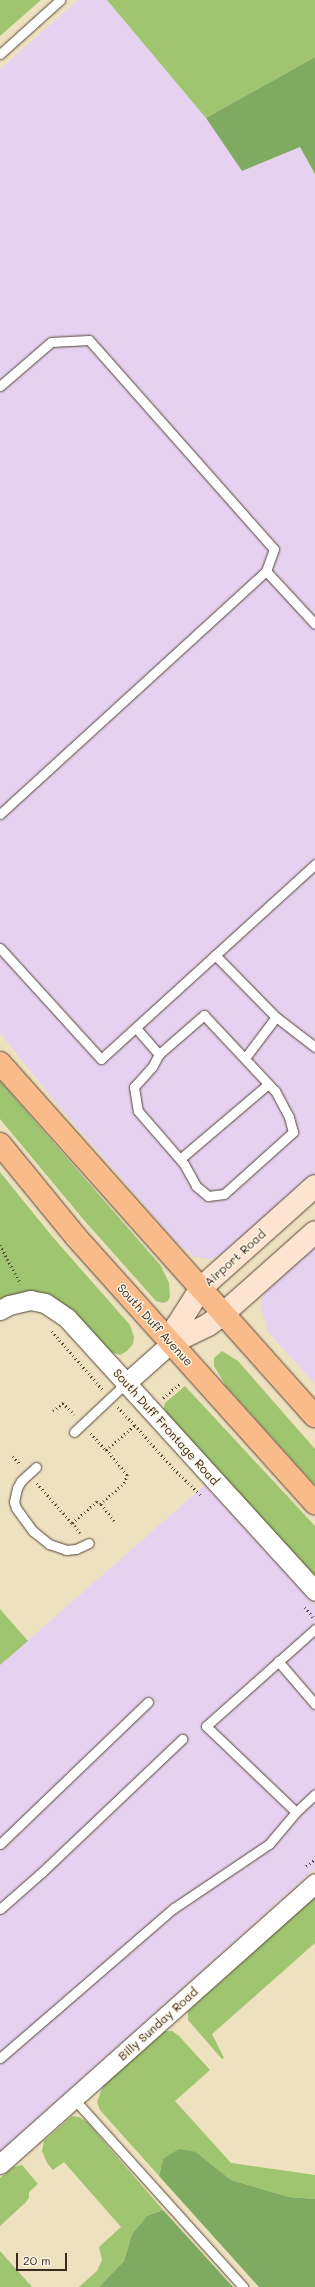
<!DOCTYPE html>
<html>
<head>
<meta charset="utf-8">
<style>
  body { margin:0 }
  #map { position:relative; width:315px; height:2287px; overflow:hidden; background:#eee1c0; font-family:Mali,sans-serif }
  div>[style] { position:absolute }
  .built>* { inset:0; background:#e6d2f0 }
  .green>* { inset:0; background:#9fc570 }
  .forest>* { inset:0; background:#7faa62 }
  .path>* { height:2.5px; margin-top:-1.25px; transform-origin:0; background:repeating-linear-gradient(90deg,#564536 0 1px,transparent 0 4px) }
  .roads { filter:drop-shadow(0 0 1px #564536) drop-shadow(0 0 1px #564536) }
  .service>* { height:9px; margin:-4.5px; padding:0 4.5px; transform-origin:4.5px; border-radius:4.5px; background:#fff }
  .minor>* { height:19px; margin:-9.5px; padding:0 9.5px; transform-origin:9.5px; border-radius:9.5px; background:#fff }
  .secondary>* { height:22px; margin:-11px; padding:0 11px; transform-origin:11px; border-radius:11px; background:#fde4d1 }
  .primary>* { height:22px; margin:-11px; padding:0 11px; transform-origin:11px; border-radius:11px; background:#fabb8b }
  span { translate:-50% -50%; white-space:nowrap; text-align:center; line-height:1.15; -webkit-text-stroke:3px #fcf5e5; paint-order:stroke }
  .street-label { font-size:12px; color:#3b2a1e }
  .scale { position:absolute; left:16px; top:2253px; width:51px; height:18px; box-sizing:border-box; border:2px solid #3b2a1e; border-top:0; padding-left:5px; font-size:12px; line-height:14px; white-space:nowrap; color:#3b2a1e; -webkit-text-stroke:3px #fcf5e5; paint-order:stroke }
</style>
</head>
<body>
<div id="map">
  <div class="built">
    <div style="clip-path:polygon(78px 0,107px 0,206px 118px,242px 171px,300px 147px,315px 174px,315px 1175px,231px 1249px,211px 1259px,195px 1257px,177px 1243px,56px 1103px,0 1033px,0 69px)"></div>
    <div style="clip-path:polygon(315px 1244px,315px 1384px,268px 1332px,261px 1308px,262px 1298px,271px 1283px)"></div>
    <div style="clip-path:polygon(205px 1485px,315px 1605px,315px 1869px,0 2152px,0 1665px)"></div>
  </div>
  <div class="green">
    <div style="clip-path:polygon(0 0,41px 0,0 36px)"></div>
    <div style="clip-path:polygon(107px 0,315px 0,315px 57px,206px 118px)"></div>
    <div style="clip-path:polygon(0 1081px,161px 1266px,169px 1283px,170px 1297px,168px 1301px,163px 1303px,156px 1301px,83px 1219px,0 1119px)"></div>
    <div style="clip-path:polygon(0 1172px,51px 1235px,130px 1325px,134px 1337px,133px 1344px,127px 1351px,120px 1355px,113px 1353px,105px 1347px,63px 1303px,48px 1294px,29px 1292px,0 1301px)"></div>
    <div style="clip-path:polygon(222px 1351px,238px 1361px,315px 1449px,315px 1485px,226px 1386px,214px 1366px,214px 1358px)"></div>
    <div style="clip-path:polygon(185px 1386px,315px 1526px,315px 1577px,167px 1415px,164px 1408px,165px 1403px)"></div>
    <div style="clip-path:polygon(0 1609px,28px 1641px,0 1665px)"></div>
    <div style="clip-path:polygon(315px 1897px,315px 1943px,212px 2034px,224px 2058px,222px 2059px,188px 2020px,188px 2011px)"></div>
    <div style="clip-path:polygon(165px 2031px,172px 2031px,179px 2036px,210px 2070px,175px 2101px,231px 2163px,315px 2175px,315px 2199px,289px 2197px,231px 2180px,196px 2152px,163px 2159px,159px 2176px,100px 2110px,97px 2102px,103px 2086px)"></div>
    <div style="clip-path:polygon(72px 2116px,79px 2117px,87px 2122px,163px 2210px,147px 2216px,132px 2234px,124px 2261px,99px 2287px,79px 2287px,97px 2271px,102px 2260px,99px 2247px,121px 2227px,64px 2162px,53px 2170px,47px 2163px,42px 2151px,44px 2141px)"></div>
    <div style="clip-path:polygon(22px 2165px,38px 2184px,29px 2192px,29px 2198px,25px 2203px,0 2226px,0 2178px,14px 2167px)"></div>
    <div style="clip-path:polygon(0 2251px,32px 2287px,0 2287px)"></div>
  </div>
  <div class="forest">
    <div style="clip-path:polygon(315px 57px,315px 174px,300px 147px,242px 171px,206px 118px)"></div>
    <div style="clip-path:polygon(179px 2149px,196px 2152px,231px 2180px,289px 2197px,315px 2199px,315px 2287px,259px 2287px,159px 2176px,163px 2159px)"></div>
    <div style="clip-path:polygon(163px 2210px,233px 2287px,99px 2287px,124px 2261px,132px 2234px,147px 2216px)"></div>
  </div>
  <div class="path">
    <div style="left:0;top:1245px;width:44px;rotate:61.7deg"></div>
    <div style="left:52px;top:1331px;width:77px;rotate:49.2deg"></div>
    <div style="left:163px;top:1398px;width:23px;rotate:-41deg"></div>
    <div style="left:118px;top:1407px;width:25px;rotate:47deg"></div>
    <div style="left:53px;top:1411px;width:13px;rotate:-39deg"></div>
    <div style="left:63px;top:1403px;width:16px;rotate:45deg"></div>
    <div style="left:91px;top:1433px;width:23px;rotate:49deg"></div>
    <div style="left:13px;top:1456px;width:11px;rotate:49deg"></div>
    <div style="left:37px;top:1483px;width:53px;rotate:48.8deg"></div>
    <div style="left:114px;top:1521px;width:22px;rotate:-129deg"></div>
    <div style="left:100px;top:1504px;width:32px;rotate:-41deg"></div>
    <div style="left:124px;top:1483px;width:9px;rotate:-69deg"></div>
    <div style="left:127px;top:1475px;width:33px;rotate:-130deg"></div>
    <div style="left:106px;top:1450px;width:38px;rotate:-41deg"></div>
    <div style="left:135px;top:1425px;width:59px;rotate:48.4deg"></div>
    <div style="left:174px;top:1469px;width:39px;rotate:44deg"></div>
    <div style="left:80px;top:1533px;width:13px;rotate:-129deg"></div>
    <div style="left:72px;top:1523px;width:33px;rotate:-41deg"></div>
    <div style="left:97px;top:1501px;width:4px;rotate:45deg"></div>
    <div style="left:305px;top:1607px;width:13px;rotate:51deg"></div>
    <div style="left:306px;top:1866px;width:11px;rotate:-38deg"></div>
  </div>
  <div class="roads">
    <div class="service">
      <div style="left:0;top:54px;width:81px;rotate:-42deg"></div>
      <div style="left:0;top:386px;width:67px;rotate:-40.8deg"></div>
      <div style="left:51px;top:342px;width:38px;rotate:-3deg"></div>
      <div style="left:89px;top:340px;width:279px;rotate:48.5deg"></div>
      <div style="left:274px;top:549px;width:23px;rotate:110deg"></div>
      <div style="left:0;top:814px;width:360px;rotate:-42.4deg"></div>
      <div style="left:266px;top:571px;width:72px;rotate:47.2deg"></div>
      <div style="left:0;top:948px;width:150px;rotate:47.7deg"></div>
      <div style="left:101px;top:1059px;width:290px;rotate:-42.3deg"></div>
      <div style="left:215px;top:955px;width:87px;rotate:45.5deg"></div>
      <div style="left:276px;top:1017px;width:49px;rotate:37.6deg"></div>
      <div style="left:136px;top:1028px;width:35px;rotate:49deg"></div>
      <div style="left:159px;top:1054px;width:15px;rotate:118deg"></div>
      <div style="left:152px;top:1067px;width:27px;rotate:132deg"></div>
      <div style="left:134px;top:1087px;width:24px;rotate:81deg"></div>
      <div style="left:138px;top:1111px;width:70px;rotate:49deg"></div>
      <div style="left:184px;top:1164px;width:25px;rotate:61deg"></div>
      <div style="left:196px;top:1186px;width:16px;rotate:40deg"></div>
      <div style="left:208px;top:1196px;width:16px;rotate:-7deg"></div>
      <div style="left:224px;top:1194px;width:93px;rotate:-41.9deg"></div>
      <div style="left:293px;top:1132px;width:16px;rotate:-105deg"></div>
      <div style="left:289px;top:1117px;width:30px;rotate:-118deg"></div>
      <div style="left:275px;top:1091px;width:104px;rotate:-133.1deg"></div>
      <div style="left:204px;top:1015px;width:60px;rotate:139.1deg"></div>
      <div style="left:245px;top:1058px;width:51px;rotate:-52.9deg"></div>
      <div style="left:180px;top:1159px;width:116px;rotate:-40.4deg"></div>
      <div style="left:74px;top:1432px;width:70px;rotate:-43.3deg"></div>
      <div style="left:36px;top:1467px;width:21px;rotate:137deg"></div>
      <div style="left:21px;top:1481px;width:8px;rotate:120deg"></div>
      <div style="left:17px;top:1488px;width:14px;rotate:102deg"></div>
      <div style="left:14px;top:1502px;width:6px;rotate:72deg"></div>
      <div style="left:16px;top:1508px;width:29px;rotate:54deg"></div>
      <div style="left:33px;top:1531px;width:21px;rotate:39deg"></div>
      <div style="left:49px;top:1544px;width:18px;rotate:19deg"></div>
      <div style="left:66px;top:1550px;width:10px;rotate:-6deg"></div>
      <div style="left:76px;top:1549px;width:14px;rotate:-25deg"></div>
      <div style="left:315px;top:1629px;width:146px;rotate:138.3deg"></div>
      <div style="left:206px;top:1726px;width:124px;rotate:43.7deg"></div>
      <div style="left:296px;top:1812px;width:26px;rotate:-43deg"></div>
      <div style="left:278px;top:1661px;width:57px;rotate:49.3deg"></div>
      <div style="left:0;top:1844px;width:205px;rotate:-43.8deg"></div>
      <div style="left:0;top:1909px;width:55px;rotate:-41.3deg"></div>
      <div style="left:41px;top:1873px;width:195px;rotate:-43.5deg"></div>
      <div style="left:0;top:2058px;width:230px;rotate:-40.8deg"></div>
      <div style="left:174px;top:1908px;width:115px;rotate:-34deg"></div>
      <div style="left:269px;top:1844px;width:42px;rotate:-49.8deg"></div>
      <div style="left:74px;top:2099px;width:253px;rotate:48deg"></div>
    </div>
    <div class="minor">
      <div style="left:0;top:1310px;width:10px;rotate:-29deg"></div>
      <div style="left:9px;top:1305px;width:22px;rotate:-13deg"></div>
      <div style="left:30px;top:1300px;width:15px;rotate:11deg"></div>
      <div style="left:45px;top:1303px;width:27px;rotate:34deg"></div>
      <div style="left:67px;top:1318px;width:369px;rotate:47.7deg"></div>
      <div style="left:125px;top:1384px;width:62px;rotate:-41.7deg"></div>
      <div style="left:0;top:2164px;width:422px;rotate:-41.7deg"></div>
    </div>
    <div class="secondary">
      <div style="left:171px;top:1343px;width:18px;rotate:-71deg"></div>
      <div style="left:177px;top:1326px;width:45px;rotate:-57.7deg"></div>
      <div style="left:201px;top:1288px;width:153px;rotate:-41.8deg"></div>
      <div style="left:171px;top:1343px;width:41px;rotate:-25.9deg"></div>
      <div style="left:208px;top:1325px;width:19px;rotate:-36deg"></div>
      <div style="left:223px;top:1314px;width:123px;rotate:-41.7deg"></div>
    </div>
    <div class="primary">
      <div style="left:0;top:1063px;width:473px;rotate:48.3deg"></div>
      <div style="left:0;top:1144px;width:120px;rotate:50.7deg"></div>
      <div style="left:76px;top:1237px;width:358px;rotate:48.1deg"></div>
    </div>
  </div>
  <div class="street-label">
    <span style="left:235px;top:1258px;rotate:-42deg">Airport Road</span>
    <span style="left:155px;top:1325px;rotate:48deg">South Duff Avenue</span>
    <span style="left:166px;top:1427px;rotate:48deg">South Duff Frontage Road</span>
    <span style="left:158px;top:2024px;rotate:-42deg">Billy Sunday Road</span>
  </div>
  <div class="scale">20 m</div>
</div>
</body>
</html>
